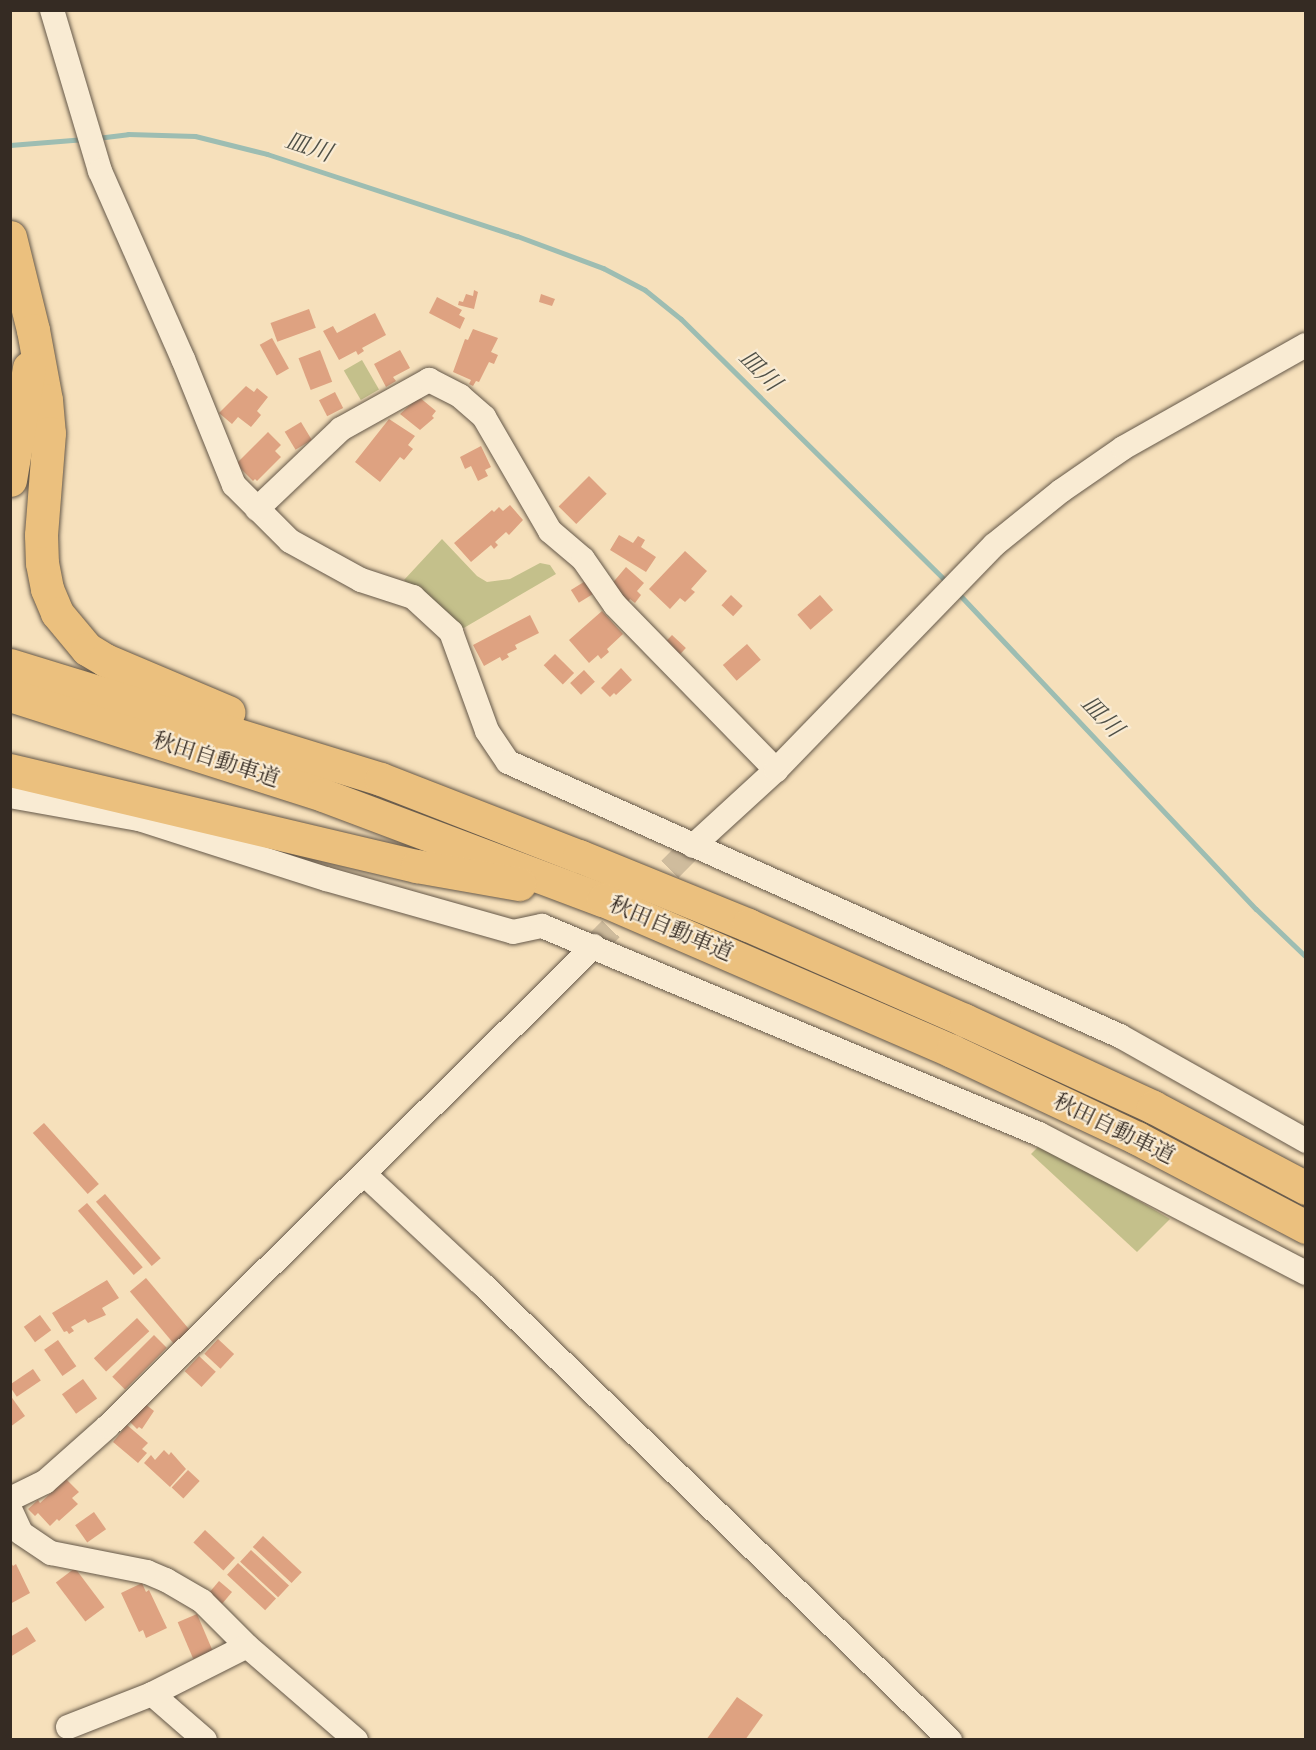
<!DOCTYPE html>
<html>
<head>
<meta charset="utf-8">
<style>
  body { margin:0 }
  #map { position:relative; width:1316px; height:1750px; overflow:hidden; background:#f6e0bb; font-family:"IM FELL DW Pica","Noto Serif JP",serif }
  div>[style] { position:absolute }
  .green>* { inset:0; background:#c4c08b; transform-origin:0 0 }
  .stream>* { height:5px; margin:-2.5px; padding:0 2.5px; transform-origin:2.5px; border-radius:2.5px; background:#9dbdb2 }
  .building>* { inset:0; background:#dea281; transform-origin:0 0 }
  .minor-tunnel>* { height:24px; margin-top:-12px; transform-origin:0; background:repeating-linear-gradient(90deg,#cfbc9d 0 24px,transparent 0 36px) }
  .roads { filter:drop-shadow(0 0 2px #655849) drop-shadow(0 0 2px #655849) }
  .minor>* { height:24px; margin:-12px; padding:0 12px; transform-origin:12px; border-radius:12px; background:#f9ebd3 }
  .highway>* { height:33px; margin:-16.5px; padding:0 16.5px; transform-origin:16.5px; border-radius:16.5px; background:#ebc07e }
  span { translate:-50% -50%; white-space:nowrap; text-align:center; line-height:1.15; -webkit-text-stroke:4.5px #f9ebd3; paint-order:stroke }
  .street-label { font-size:22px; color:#352b23 }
  .water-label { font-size:24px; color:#4f5047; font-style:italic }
  .frame { position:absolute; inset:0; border:12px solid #352b23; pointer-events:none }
</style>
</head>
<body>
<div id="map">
  <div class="green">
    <div style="left:362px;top:360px;width:34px;height:21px;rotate:60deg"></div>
    <div style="clip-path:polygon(442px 539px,477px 576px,487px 582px,510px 579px,540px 563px,550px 565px,556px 574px,462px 629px,404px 580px)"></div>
    <div style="clip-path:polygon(1041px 1144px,1170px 1219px,1137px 1252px,1031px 1154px)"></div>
  </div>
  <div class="stream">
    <div style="left:97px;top:138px;width:31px;rotate:-7deg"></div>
    <div style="left:128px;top:134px;width:67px;rotate:1.7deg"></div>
    <div style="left:195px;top:136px;width:74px;rotate:14deg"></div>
    <div style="left:267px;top:154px;width:263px;rotate:18.2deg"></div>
    <div style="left:517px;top:236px;width:92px;rotate:20.4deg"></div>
    <div style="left:603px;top:268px;width:47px;rotate:27.6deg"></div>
    <div style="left:645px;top:290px;width:46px;rotate:38.9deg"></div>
    <div style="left:681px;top:319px;width:375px;rotate:44.7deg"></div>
    <div style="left:10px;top:145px;width:75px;rotate:-4.6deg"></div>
    <div style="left:956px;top:591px;width:437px;rotate:46.7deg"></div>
    <div style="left:1256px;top:909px;width:69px;rotate:43.8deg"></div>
  </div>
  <div class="building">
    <div style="clip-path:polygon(474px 290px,478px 292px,474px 309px,458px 305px,459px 301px,463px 302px,466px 294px,473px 296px)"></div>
    <div style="clip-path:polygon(541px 294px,555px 299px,552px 306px,539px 302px)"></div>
    <div style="clip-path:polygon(437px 297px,462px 310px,459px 315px,465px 318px,460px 329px,429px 313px)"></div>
    <div style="left:309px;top:309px;width:20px;height:41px;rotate:70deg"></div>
    <div style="clip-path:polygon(375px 313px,386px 335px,362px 348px,364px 351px,358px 355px,356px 351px,339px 360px,323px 331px,333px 326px,337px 333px)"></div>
    <div style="clip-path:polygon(473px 329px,498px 338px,491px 352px,498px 355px,494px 364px,489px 362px,479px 382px,476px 381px,473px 386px,469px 384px,471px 380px,453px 372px,465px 339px,468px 340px)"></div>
    <div style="left:272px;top:338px;width:35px;height:14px;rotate:61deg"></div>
    <div style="left:320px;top:350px;width:34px;height:23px;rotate:69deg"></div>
    <div style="clip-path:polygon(400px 350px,410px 368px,393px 377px,396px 381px,386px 387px,374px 364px)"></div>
    <div style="clip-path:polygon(246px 386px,254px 392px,257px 388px,268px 397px,257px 411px,261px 415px,251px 427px,238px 417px,232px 424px,219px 413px)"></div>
    <div style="left:335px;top:392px;width:18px;height:18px;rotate:63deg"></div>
    <div style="clip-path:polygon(419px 397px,436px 411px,432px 416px,434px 418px,420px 430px,400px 414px)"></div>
    <div style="clip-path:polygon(389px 419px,415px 436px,408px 445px,413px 449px,404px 460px,400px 457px,380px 482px,355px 462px)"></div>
    <div style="left:301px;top:422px;width:21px;height:19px;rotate:59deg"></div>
    <div style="clip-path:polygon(268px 432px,281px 445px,275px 451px,281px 457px,257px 481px,255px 479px,253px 481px,236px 464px)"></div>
    <div style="clip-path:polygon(481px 446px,491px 467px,485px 470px,488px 476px,478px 481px,471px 466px,465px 469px,460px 457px)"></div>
    <div style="left:589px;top:476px;width:25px;height:43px;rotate:45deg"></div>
    <div style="clip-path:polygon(510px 505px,523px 520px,509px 535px,506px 532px,495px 542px,498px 545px,494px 549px,491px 545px,471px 562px,454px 543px,492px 510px,494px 512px,499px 507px,503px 511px)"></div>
    <div style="clip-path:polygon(619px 535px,633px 543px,638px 536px,645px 540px,641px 547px,656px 557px,646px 572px,610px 550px)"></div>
    <div style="clip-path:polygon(685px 551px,707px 571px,691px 589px,695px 592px,685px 602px,680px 598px,670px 609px,649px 589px)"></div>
    <div style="clip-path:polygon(626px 567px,644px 583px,637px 591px,641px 595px,635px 603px,630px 599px,628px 602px,610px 586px)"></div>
    <div style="left:587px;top:580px;width:15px;height:19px;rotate:58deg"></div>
    <div style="left:731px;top:595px;width:16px;height:14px;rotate:43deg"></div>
    <div style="left:820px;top:595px;width:20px;height:30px;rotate:49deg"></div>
    <div style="clip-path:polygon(602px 611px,623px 634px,607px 649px,609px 652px,601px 659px,598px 655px,589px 663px,569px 640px)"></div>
    <div style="clip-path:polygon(530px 615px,539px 633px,515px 645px,517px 649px,507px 654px,509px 657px,502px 661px,500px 657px,484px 666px,473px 645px)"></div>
    <div style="left:672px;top:635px;width:19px;height:13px;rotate:43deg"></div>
    <div style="left:747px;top:644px;width:21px;height:32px;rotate:49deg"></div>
    <div style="left:555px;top:654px;width:27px;height:16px;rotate:45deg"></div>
    <div style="clip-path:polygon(621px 668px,632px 680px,616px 695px,614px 693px,610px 697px,601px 688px)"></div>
    <div style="left:584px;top:670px;width:16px;height:19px;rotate:47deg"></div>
    <div style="left:44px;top:1123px;width:82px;height:15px;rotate:48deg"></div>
    <div style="left:105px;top:1194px;width:85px;height:12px;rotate:49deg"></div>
    <div style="left:87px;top:1203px;width:85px;height:12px;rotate:49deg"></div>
    <div style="left:146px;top:1278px;width:70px;height:21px;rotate:50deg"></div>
    <div style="clip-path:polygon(107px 1280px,119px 1298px,102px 1308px,106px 1315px,88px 1323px,85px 1319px,71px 1327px,74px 1331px,69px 1334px,67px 1331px,64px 1332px,52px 1313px)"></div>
    <div style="left:40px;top:1315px;width:19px;height:20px;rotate:54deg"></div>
    <div style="left:137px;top:1318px;width:18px;height:59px;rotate:47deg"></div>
    <div style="left:154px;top:1335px;width:18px;height:59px;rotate:45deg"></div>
    <div style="left:218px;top:1339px;width:22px;height:20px;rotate:43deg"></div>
    <div style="left:58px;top:1340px;width:32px;height:17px;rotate:55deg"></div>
    <div style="left:199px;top:1356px;width:23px;height:21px;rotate:43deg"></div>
    <div style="left:33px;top:1369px;width:14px;height:29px;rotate:56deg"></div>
    <div style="left:83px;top:1379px;width:24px;height:26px;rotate:54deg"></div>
    <div style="clip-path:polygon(10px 1395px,25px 1416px,10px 1427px)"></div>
    <div style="clip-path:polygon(144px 1403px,154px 1411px,142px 1429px,139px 1427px,137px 1429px,129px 1421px)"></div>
    <div style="clip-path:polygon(127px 1425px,148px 1443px,142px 1449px,147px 1453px,138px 1463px,113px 1442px)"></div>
    <div style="clip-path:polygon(164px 1450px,169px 1455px,171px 1452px,186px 1469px,170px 1487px,144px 1463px,151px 1455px,155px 1460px)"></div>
    <div style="left:188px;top:1470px;width:16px;height:24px;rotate:43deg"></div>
    <div style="clip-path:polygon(66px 1479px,79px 1492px,72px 1498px,78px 1504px,59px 1521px,57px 1519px,50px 1526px,38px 1513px,35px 1516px,28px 1509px,38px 1500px,40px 1503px)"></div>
    <div style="left:94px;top:1512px;width:21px;height:23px;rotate:55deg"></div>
    <div style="left:205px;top:1530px;width:41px;height:17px;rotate:43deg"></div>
    <div style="left:263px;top:1536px;width:53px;height:15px;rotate:43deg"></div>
    <div style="left:251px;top:1550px;width:52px;height:16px;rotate:43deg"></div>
    <div style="clip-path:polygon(10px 1561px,13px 1566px,16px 1564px,30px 1593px,10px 1604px)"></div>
    <div style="left:238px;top:1563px;width:52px;height:16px;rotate:43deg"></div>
    <div style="left:75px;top:1568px;width:49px;height:24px;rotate:53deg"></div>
    <div style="left:219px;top:1581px;width:17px;height:17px;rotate:40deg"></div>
    <div style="clip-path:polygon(142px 1583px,146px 1592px,149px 1590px,167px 1628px,146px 1638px,143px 1630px,139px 1632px,121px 1593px)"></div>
    <div style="left:197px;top:1614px;width:40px;height:21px;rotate:67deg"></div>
    <div style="clip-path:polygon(27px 1627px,36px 1641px,10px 1657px,10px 1637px)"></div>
    <div style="clip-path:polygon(737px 1697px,763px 1715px,745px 1740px,706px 1740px)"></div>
  </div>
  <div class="minor-tunnel">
    <div style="left:594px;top:946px;width:141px;rotate:-45.3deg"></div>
  </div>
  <div class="roads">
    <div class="minor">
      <div style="left:52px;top:10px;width:168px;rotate:73.4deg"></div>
      <div style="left:100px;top:171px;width:206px;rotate:66.2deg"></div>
      <div style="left:183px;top:359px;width:136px;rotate:68deg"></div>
      <div style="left:234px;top:485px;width:79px;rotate:45deg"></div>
      <div style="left:290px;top:541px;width:81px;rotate:28.8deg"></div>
      <div style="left:361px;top:580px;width:55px;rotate:18.1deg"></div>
      <div style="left:413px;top:597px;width:52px;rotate:42.6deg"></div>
      <div style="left:451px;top:632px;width:105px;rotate:70deg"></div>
      <div style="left:487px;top:731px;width:37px;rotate:56deg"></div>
      <div style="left:508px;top:762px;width:671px;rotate:24.12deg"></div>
      <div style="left:1120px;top:1036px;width:214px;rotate:29.4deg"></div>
      <div style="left:257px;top:509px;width:116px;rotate:-43.6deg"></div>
      <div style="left:341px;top:429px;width:101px;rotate:-29.1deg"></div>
      <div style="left:429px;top:380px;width:35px;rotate:27deg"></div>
      <div style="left:460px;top:396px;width:32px;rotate:41deg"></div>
      <div style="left:484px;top:417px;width:132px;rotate:59.9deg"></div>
      <div style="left:550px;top:531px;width:43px;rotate:40.3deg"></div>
      <div style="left:583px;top:559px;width:56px;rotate:55.2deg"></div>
      <div style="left:615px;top:605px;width:231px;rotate:45.7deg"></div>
      <div style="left:10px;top:796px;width:131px;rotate:10.1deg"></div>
      <div style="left:139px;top:819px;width:196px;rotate:17.8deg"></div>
      <div style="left:326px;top:879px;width:194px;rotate:15.8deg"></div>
      <div style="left:513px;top:932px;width:30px;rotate:-12deg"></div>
      <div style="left:542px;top:926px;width:539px;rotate:22.71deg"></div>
      <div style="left:1039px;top:1134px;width:301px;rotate:27.5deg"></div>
      <div style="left:693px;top:846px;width:113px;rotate:-42.5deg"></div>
      <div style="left:776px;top:770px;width:313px;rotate:-45.9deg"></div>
      <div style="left:994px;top:545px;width:86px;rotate:-38.9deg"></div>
      <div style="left:1061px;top:491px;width:75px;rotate:-34.7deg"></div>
      <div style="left:1123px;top:448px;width:210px;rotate:-29.4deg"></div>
      <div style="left:364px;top:1174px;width:160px;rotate:43deg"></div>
      <div style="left:481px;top:1283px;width:655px;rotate:44.26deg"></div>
      <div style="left:10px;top:1499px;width:39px;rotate:-26deg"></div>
      <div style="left:45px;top:1482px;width:84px;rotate:-41.6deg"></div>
      <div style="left:108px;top:1426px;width:683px;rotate:-44.64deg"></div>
      <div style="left:10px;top:1509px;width:26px;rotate:65deg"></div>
      <div style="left:21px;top:1533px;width:36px;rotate:34deg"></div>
      <div style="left:51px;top:1553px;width:98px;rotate:11.2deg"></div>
      <div style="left:147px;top:1572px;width:21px;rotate:23deg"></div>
      <div style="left:166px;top:1580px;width:42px;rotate:30.3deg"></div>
      <div style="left:202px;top:1601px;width:64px;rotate:45deg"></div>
      <div style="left:247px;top:1646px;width:144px;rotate:40.8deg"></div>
      <div style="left:152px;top:1694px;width:70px;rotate:41deg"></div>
      <div style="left:68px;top:1727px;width:90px;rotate:-21.4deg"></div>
      <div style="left:152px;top:1694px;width:106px;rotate:-26.8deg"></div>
    </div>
    <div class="highway">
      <div style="left:10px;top:237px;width:96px;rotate:76.1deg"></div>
      <div style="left:33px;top:330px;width:71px;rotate:79.5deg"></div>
      <div style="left:46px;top:400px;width:33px;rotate:85deg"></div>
      <div style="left:49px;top:433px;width:102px;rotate:94.5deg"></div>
      <div style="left:41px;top:535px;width:28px;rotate:88deg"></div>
      <div style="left:42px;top:563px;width:26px;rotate:79deg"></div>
      <div style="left:47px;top:589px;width:26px;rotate:67deg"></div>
      <div style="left:57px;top:613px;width:47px;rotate:50.2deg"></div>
      <div style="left:87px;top:649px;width:21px;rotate:31deg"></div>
      <div style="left:105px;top:660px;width:134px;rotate:22.9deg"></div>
      <div style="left:10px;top:480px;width:114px;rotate:-80.4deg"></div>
      <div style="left:10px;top:665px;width:388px;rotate:17.1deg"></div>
      <div style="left:381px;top:779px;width:212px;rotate:21.3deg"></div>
      <div style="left:579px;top:856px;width:183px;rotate:22.2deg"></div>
      <div style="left:748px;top:925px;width:236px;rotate:23.7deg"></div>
      <div style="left:964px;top:1020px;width:208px;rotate:24.7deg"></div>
      <div style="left:1153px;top:1107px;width:173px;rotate:27.9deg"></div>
      <div style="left:10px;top:695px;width:329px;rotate:17.7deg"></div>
      <div style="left:323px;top:795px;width:299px;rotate:20.6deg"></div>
      <div style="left:603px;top:900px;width:380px;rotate:23.4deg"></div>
      <div style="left:952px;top:1051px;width:204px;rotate:25.2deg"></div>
      <div style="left:1137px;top:1138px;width:191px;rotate:27.8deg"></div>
      <div style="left:10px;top:770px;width:418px;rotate:13.3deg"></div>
      <div style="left:417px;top:866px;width:104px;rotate:10deg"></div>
    </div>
  </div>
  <div class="street-label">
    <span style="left:216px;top:760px;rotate:18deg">秋田自動車道</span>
    <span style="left:671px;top:929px;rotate:23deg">秋田自動車道</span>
    <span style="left:1114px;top:1129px;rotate:26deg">秋田自動車道</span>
  </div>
  <div class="water-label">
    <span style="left:308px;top:148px;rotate:18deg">皿川</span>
    <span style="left:759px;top:371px;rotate:45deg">皿川</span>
    <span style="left:1101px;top:717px;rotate:46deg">皿川</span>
  </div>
  <div class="frame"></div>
</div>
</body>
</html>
